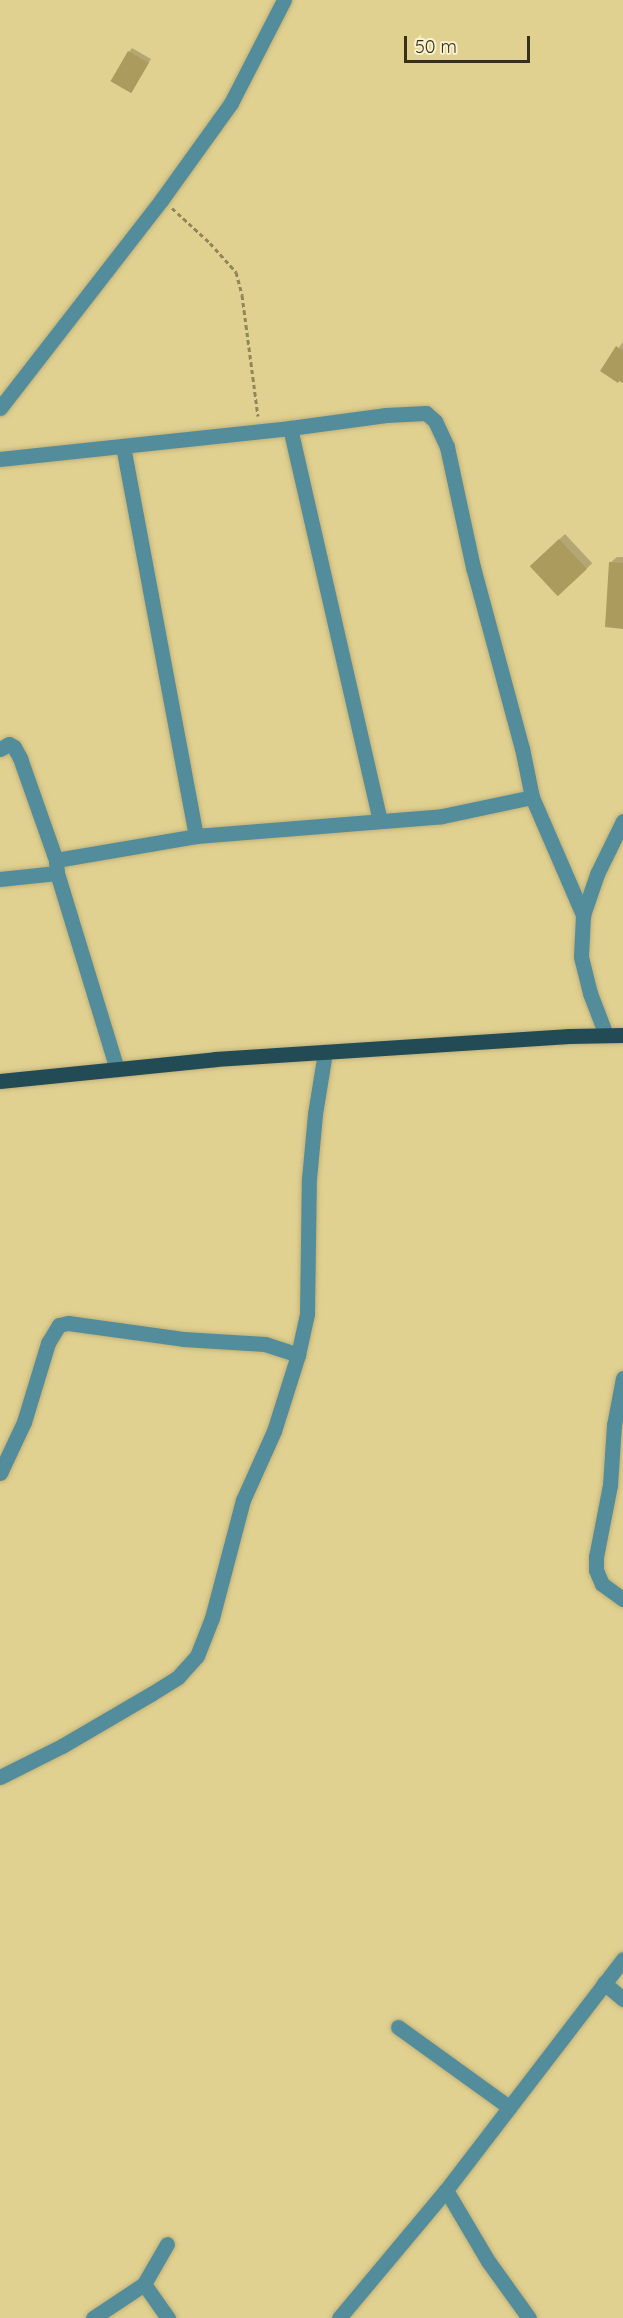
<!DOCTYPE html>
<html>
<head>
<meta charset="utf-8">
<style>
  body { margin:0 }
  #map { position:relative; width:623px; height:2318px; overflow:hidden; background:#e1d191; font-family:Quicksand,sans-serif }
  div>[style] { position:absolute }
  .shadow>* { inset:0; background:#0003; transform-origin:0 0 }
  .building>* { inset:0; background:#ab9c5e; transform-origin:0 0 }
  .path>* { height:3px; margin-top:-1.5px; transform-origin:0; background:repeating-linear-gradient(90deg,#918658 0 4.5px,transparent 0 7.5px) }
  .roads { filter:drop-shadow(0 0 2px #bfb179) drop-shadow(0 0 2px #bfb179) }
  .minor>* { height:15px; margin:-7.5px; padding:0 7.5px; transform-origin:7.5px; border-radius:7.5px; background:#538d9b }
  .major>* { height:15px; margin:-7.5px; padding:0 7.5px; transform-origin:7.5px; border-radius:7.5px; background:#224b55 }
  span { translate:-50% -50%; white-space:nowrap; text-align:center; line-height:1.15; -webkit-text-stroke:4.5px #faf2d2; paint-order:stroke }
  .scale { position:absolute; left:404px; top:36px; width:126px; height:27px; box-sizing:border-box; border:3px solid #373117; border-top:0; padding-left:8px; font-size:18px; line-height:21px; white-space:nowrap; color:#373117; -webkit-text-stroke:4px #faf2d2; paint-order:stroke }
</style>
</head>
<body>
<div id="map">
  <div class="shadow">
    <div style="clip-path:polygon(132px 48px,151px 59px,131px 92px,129px 52px)"></div>
    <div style="clip-path:polygon(623px 342px,623px 382px,602px 370px)"></div>
    <div style="left:565px;top:534px;width:40px;height:46px;rotate:47deg"></div>
    <div style="clip-path:polygon(617px 557px,623px 557px,623px 627px,611px 562px)"></div>
  </div>
  <div class="building">
    <div style="left:128px;top:51px;width:24px;height:35px;rotate:30deg"></div>
    <div style="clip-path:polygon(616px 346px,623px 351px,623px 383px,619px 381px,618px 383px,600px 371px)"></div>
    <div style="left:559px;top:539px;width:41px;height:40px;rotate:47deg"></div>
    <div style="clip-path:polygon(609px 562px,623px 563px,623px 629px,605px 627px)"></div>
  </div>
  <div class="path">
    <div style="left:172px;top:208px;width:52px;rotate:42.6deg"></div>
    <div style="left:210px;top:243px;width:39px;rotate:48deg"></div>
    <div style="left:236px;top:272px;width:24px;rotate:75deg"></div>
    <div style="left:242px;top:295px;width:122px;rotate:82.5deg"></div>
  </div>
  <div class="roads">
    <div class="minor">
      <div style="left:0;top:408px;width:264px;rotate:-52.2deg"></div>
      <div style="left:162px;top:199px;width:118px;rotate:-54.3deg"></div>
      <div style="left:231px;top:103px;width:116px;rotate:-62.8deg"></div>
      <div style="left:290px;top:428px;width:97px;rotate:-7.7deg"></div>
      <div style="left:386px;top:415px;width:40px;rotate:-2.9deg"></div>
      <div style="left:426px;top:413px;width:12px;rotate:42deg"></div>
      <div style="left:435px;top:421px;width:29px;rotate:65deg"></div>
      <div style="left:447px;top:447px;width:123px;rotate:77.8deg"></div>
      <div style="left:473px;top:567px;width:188px;rotate:74.9deg"></div>
      <div style="left:522px;top:748px;width:50px;rotate:78.5deg"></div>
      <div style="left:532px;top:797px;width:129px;rotate:66.6deg"></div>
      <div style="left:123px;top:446px;width:397px;rotate:79.4deg"></div>
      <div style="left:0;top:459px;width:292px;rotate:-6.1deg"></div>
      <div style="left:290px;top:428px;width:403px;rotate:77.1deg"></div>
      <div style="left:0;top:749px;width:10px;rotate:-29deg"></div>
      <div style="left:9px;top:744px;width:6px;rotate:31deg"></div>
      <div style="left:14px;top:747px;width:13px;rotate:61deg"></div>
      <div style="left:20px;top:758px;width:108px;rotate:70.6deg"></div>
      <div style="left:56px;top:860px;width:13px;rotate:86deg"></div>
      <div style="left:57px;top:873px;width:205px;rotate:73deg"></div>
      <div style="left:56px;top:860px;width:142px;rotate:-9.7deg"></div>
      <div style="left:196px;top:836px;width:247px;rotate:-4.6deg"></div>
      <div style="left:442px;top:816px;width:92px;rotate:-11.9deg"></div>
      <div style="left:0;top:879px;width:57px;rotate:-6deg"></div>
      <div style="left:606px;top:1035px;width:45px;rotate:-110.9deg"></div>
      <div style="left:590px;top:993px;width:38px;rotate:-104deg"></div>
      <div style="left:581px;top:956px;width:41px;rotate:-87.2deg"></div>
      <div style="left:583px;top:915px;width:43px;rotate:-71.1deg"></div>
      <div style="left:597px;top:874px;width:59px;rotate:-63.9deg"></div>
      <div style="left:623px;top:1378px;width:48px;rotate:100.8deg"></div>
      <div style="left:614px;top:1425px;width:60px;rotate:93.8deg"></div>
      <div style="left:610px;top:1485px;width:73px;rotate:101deg"></div>
      <div style="left:596px;top:1557px;width:13px;rotate:90deg"></div>
      <div style="left:596px;top:1570px;width:15px;rotate:67deg"></div>
      <div style="left:602px;top:1584px;width:26px;rotate:36deg"></div>
      <div style="left:0;top:1473px;width:56px;rotate:-64.8deg"></div>
      <div style="left:24px;top:1422px;width:83px;rotate:-73.1deg"></div>
      <div style="left:48px;top:1343px;width:21px;rotate:-59deg"></div>
      <div style="left:59px;top:1325px;width:9px;rotate:-13deg"></div>
      <div style="left:68px;top:1323px;width:116px;rotate:7.9deg"></div>
      <div style="left:183px;top:1339px;width:82px;rotate:3.5deg"></div>
      <div style="left:265px;top:1344px;width:35px;rotate:18deg"></div>
      <div style="left:0;top:1777px;width:69px;rotate:-26.6deg"></div>
      <div style="left:62px;top:1746px;width:103px;rotate:-30.3deg"></div>
      <div style="left:151px;top:1694px;width:32px;rotate:-32deg"></div>
      <div style="left:178px;top:1677px;width:28px;rotate:-48deg"></div>
      <div style="left:197px;top:1656px;width:41px;rotate:-68.5deg"></div>
      <div style="left:212px;top:1618px;width:122px;rotate:-75.3deg"></div>
      <div style="left:243px;top:1500px;width:76px;rotate:-65.8deg"></div>
      <div style="left:274px;top:1431px;width:80px;rotate:-72.5deg"></div>
      <div style="left:298px;top:1355px;width:42px;rotate:-77.6deg"></div>
      <div style="left:307px;top:1314px;width:135px;rotate:-89.2deg"></div>
      <div style="left:309px;top:1179px;width:65px;rotate:-84.7deg"></div>
      <div style="left:315px;top:1114px;width:63px;rotate:-80.8deg"></div>
      <div style="left:604px;top:1983px;width:25px;rotate:40deg"></div>
      <div style="left:398px;top:2027px;width:137px;rotate:35.8deg"></div>
      <div style="left:446px;top:2190px;width:82px;rotate:59.4deg"></div>
      <div style="left:488px;top:2261px;width:70px;rotate:54.3deg"></div>
      <div style="left:144px;top:2284px;width:46px;rotate:-60.1deg"></div>
      <div style="left:93px;top:2318px;width:61px;rotate:-33.7deg"></div>
      <div style="left:144px;top:2284px;width:42px;rotate:54.8deg"></div>
      <div style="left:339px;top:2318px;width:167px;rotate:-50.1deg"></div>
      <div style="left:446px;top:2190px;width:291px;rotate:-52.5deg"></div>
    </div>
    <div class="major">
      <div style="left:0;top:1081px;width:216px;rotate:-5.8deg"></div>
      <div style="left:215px;top:1059px;width:355px;rotate:-3.7deg"></div>
      <div style="left:569px;top:1036px;width:54px;rotate:-1.1deg"></div>
    </div>
  </div>
  <div class="scale">50 m</div>
</div>
</body>
</html>
